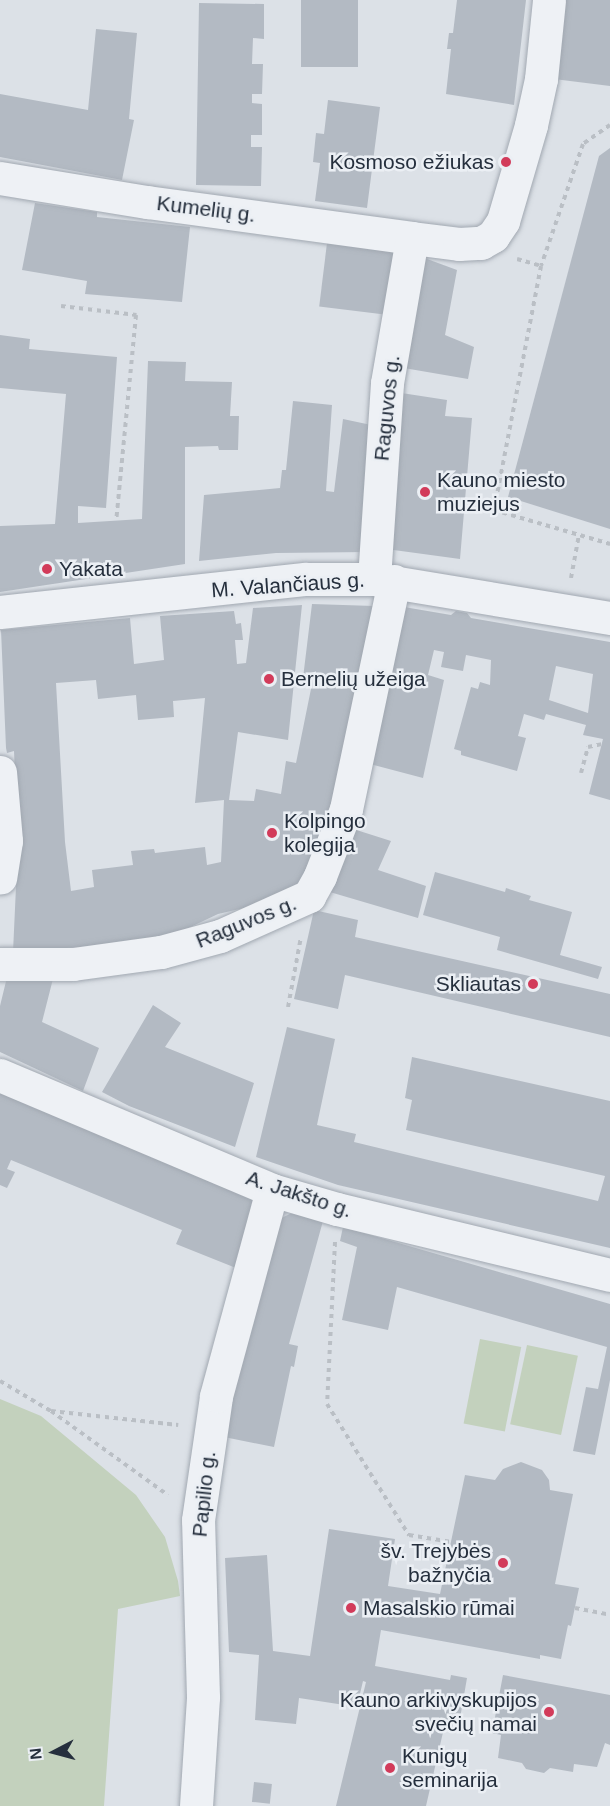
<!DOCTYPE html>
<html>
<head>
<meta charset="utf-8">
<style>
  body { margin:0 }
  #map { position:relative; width:610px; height:1806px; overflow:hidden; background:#dce1e7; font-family:Arial,sans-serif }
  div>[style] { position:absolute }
  .green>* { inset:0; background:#c3d1bd; transform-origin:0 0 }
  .building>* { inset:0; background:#b3bac3; transform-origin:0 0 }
  .path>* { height:4px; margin-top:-2px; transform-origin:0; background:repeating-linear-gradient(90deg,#babfc5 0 4.5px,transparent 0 9px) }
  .roads { filter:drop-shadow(0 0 2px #a1a8b1) drop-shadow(0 0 2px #a1a8b1) }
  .minor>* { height:33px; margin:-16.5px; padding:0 16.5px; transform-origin:16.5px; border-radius:16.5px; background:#eef1f5 }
  .dots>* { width:16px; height:16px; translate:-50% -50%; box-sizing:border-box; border:3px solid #ebeff4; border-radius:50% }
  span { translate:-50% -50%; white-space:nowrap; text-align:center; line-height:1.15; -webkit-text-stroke:5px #ebeff4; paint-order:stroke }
  .poi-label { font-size:21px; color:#252f3d }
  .right { translate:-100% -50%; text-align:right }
  .left { translate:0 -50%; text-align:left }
  .street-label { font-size:21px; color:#252f3d }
  .north { position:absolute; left:24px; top:1722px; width:60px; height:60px; -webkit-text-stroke:4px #ebeff4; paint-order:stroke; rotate:264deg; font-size:16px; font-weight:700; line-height:24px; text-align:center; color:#252f3d }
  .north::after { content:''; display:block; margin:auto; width:21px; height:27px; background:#252f3d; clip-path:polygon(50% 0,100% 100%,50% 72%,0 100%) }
</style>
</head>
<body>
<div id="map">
  <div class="green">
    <div style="left:480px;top:1339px;width:42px;height:86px;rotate:11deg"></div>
    <div style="left:527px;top:1345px;width:52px;height:81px;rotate:12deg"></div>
    <div style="clip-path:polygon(0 1399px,41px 1416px,136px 1495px,165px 1537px,178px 1581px,180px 1596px,118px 1609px,104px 1806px,0 1806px)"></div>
  </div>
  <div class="building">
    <div style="left:301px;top:0;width:57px;height:67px"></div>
    <div style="clip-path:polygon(457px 0,526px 0,514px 105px,446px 94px,451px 49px,447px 49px,449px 33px,453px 33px)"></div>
    <div style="clip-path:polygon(564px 0,610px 0,610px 86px,554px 79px)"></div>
    <div style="clip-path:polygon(199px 3px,264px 4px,264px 39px,253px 38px,252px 64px,263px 64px,262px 94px,252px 94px,252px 103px,262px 104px,262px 135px,251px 135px,251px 147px,262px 147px,261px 186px,196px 185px)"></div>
    <div style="clip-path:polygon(96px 29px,137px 33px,129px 119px,134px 120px,122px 180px,0 157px,0 94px,88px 110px)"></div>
    <div style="clip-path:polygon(328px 100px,380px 107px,367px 208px,315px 201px,320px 163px,313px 162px,316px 133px,324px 134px)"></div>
    <div style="clip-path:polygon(610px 148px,610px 529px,508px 497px,599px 156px)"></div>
    <div style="clip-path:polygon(35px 203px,97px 212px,97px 217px,190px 227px,182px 302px,85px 294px,87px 281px,22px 270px)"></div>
    <div style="left:327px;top:243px;width:72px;height:64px;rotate:7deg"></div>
    <div style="clip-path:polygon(419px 256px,457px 270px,445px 335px,474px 347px,468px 379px,398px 367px)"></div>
    <div style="clip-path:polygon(0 335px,30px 339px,29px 349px,117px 357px,106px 508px,78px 506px,78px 523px,142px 519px,148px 361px,186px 362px,185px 381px,232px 382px,230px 416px,239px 416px,238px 450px,219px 450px,218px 446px,185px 447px,185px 564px,0 592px,0 526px,55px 524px,66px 394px,0 388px)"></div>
    <div style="clip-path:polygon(395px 392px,447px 400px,445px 416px,472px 418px,460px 559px,379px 548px)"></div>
    <div style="clip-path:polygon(293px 401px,332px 405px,326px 491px,334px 492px,343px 419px,376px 426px,367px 552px,276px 553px,199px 561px,204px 495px,280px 488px,282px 470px,286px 470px)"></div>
    <div style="clip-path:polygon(evenodd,312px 604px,374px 606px,342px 773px,304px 879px,297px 886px,261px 904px,218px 914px,161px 941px,13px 952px,18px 843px,14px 751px,7px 753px,6px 748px,1px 630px,130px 618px,134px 664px,164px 660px,160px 616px,234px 611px,236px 624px,241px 623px,243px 640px,235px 640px,237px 664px,246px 663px,253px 608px,302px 605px,288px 740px,238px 732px,229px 800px,254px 801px,256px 789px,281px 794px,286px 761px,296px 763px,313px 679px,303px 678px,312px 604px,96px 680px,98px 699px,136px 695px,138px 720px,174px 717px,173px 701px,205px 698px,195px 803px,224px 800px,221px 862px,207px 865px,205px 847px,155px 853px,154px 849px,131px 851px,133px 865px,92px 870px,94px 887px,71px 891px,65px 842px,56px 683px,96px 680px)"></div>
    <div style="clip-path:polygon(evenodd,404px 607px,451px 615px,456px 611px,467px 613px,471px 618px,610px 642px,610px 800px,589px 794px,603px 739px,583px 735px,586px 725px,546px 714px,544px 720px,524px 714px,518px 736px,526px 738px,517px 771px,461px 755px,461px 751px,454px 749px,471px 687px,478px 689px,480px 682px,490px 685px,491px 660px,466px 655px,463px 671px,441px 667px,444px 652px,434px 650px,428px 675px,444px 680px,423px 778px,370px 764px,404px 607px,556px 666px,593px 674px,588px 713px,549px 700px,556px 666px)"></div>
    <div style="clip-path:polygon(347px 827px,391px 841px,378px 870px,426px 886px,418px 918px,323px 890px)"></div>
    <div style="clip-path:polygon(435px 872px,505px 892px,506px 888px,531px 896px,529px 900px,572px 912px,560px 955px,602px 967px,598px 979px,497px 950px,500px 937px,423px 915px)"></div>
    <div style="clip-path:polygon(314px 910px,358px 920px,355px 937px,610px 994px,610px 1037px,345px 975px,338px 1009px,294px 999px)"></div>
    <div style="clip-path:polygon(55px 971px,42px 1022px,99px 1048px,83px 1091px,0 1052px,0 1006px,8px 973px)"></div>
    <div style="clip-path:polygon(153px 1005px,181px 1023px,165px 1047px,254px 1083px,235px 1147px,129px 1106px,102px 1092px)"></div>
    <div style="clip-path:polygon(287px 1027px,335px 1039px,317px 1125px,356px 1134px,354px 1142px,598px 1201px,605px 1176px,406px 1130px,412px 1100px,405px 1098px,412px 1057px,610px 1101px,610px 1248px,338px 1185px,256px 1157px)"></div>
    <div style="clip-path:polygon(0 1090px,262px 1199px,236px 1268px,176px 1244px,182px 1230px,11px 1160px,7px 1169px,15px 1172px,7px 1188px,0 1185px)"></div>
    <div style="clip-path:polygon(294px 1212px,323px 1221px,289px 1344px,298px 1346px,294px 1367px,291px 1366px,274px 1447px,224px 1437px,244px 1332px,273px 1222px)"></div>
    <div style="clip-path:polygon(343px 1227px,610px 1304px,610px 1380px,595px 1455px,573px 1451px,586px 1387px,598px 1389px,607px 1347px,397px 1287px,388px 1330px,342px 1320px,357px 1247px,340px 1241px)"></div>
    <div style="clip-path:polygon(521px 1462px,542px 1470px,549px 1480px,550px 1490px,573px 1494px,555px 1584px,579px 1588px,571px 1626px,568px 1625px,561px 1659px,540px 1655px,540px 1659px,381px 1630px,375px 1666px,450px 1680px,451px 1675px,467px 1678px,458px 1730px,444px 1728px,426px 1806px,336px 1806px,366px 1682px,363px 1681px,359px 1698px,351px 1706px,299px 1698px,296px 1724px,255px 1720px,259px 1655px,229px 1652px,225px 1558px,267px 1555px,273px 1651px,310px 1656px,329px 1529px,395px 1539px,388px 1586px,440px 1594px,465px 1475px,495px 1480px,503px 1469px)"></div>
    <div style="clip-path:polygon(503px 1675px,610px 1695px,610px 1745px,605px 1743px,597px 1767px,574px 1764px,573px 1772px,550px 1768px,544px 1773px,526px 1769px,522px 1763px,498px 1758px,501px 1735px,492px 1733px)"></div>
    <div style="left:254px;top:1782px;width:18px;height:20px;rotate:6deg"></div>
  </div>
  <div class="path">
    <div style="left:610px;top:125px;width:33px;rotate:145deg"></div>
    <div style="left:583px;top:144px;width:129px;rotate:109deg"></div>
    <div style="left:541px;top:266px;width:248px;rotate:100.9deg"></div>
    <div style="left:494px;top:510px;width:121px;rotate:16.3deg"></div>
    <div style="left:517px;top:259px;width:25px;rotate:16deg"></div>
    <div style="left:61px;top:306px;width:76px;rotate:6.8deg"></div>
    <div style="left:136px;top:315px;width:207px;rotate:95.5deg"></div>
    <div style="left:571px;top:578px;width:44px;rotate:-79.5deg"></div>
    <div style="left:581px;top:773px;width:27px;rotate:-75deg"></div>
    <div style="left:588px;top:747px;width:14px;rotate:-12deg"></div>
    <div style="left:288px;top:1007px;width:71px;rotate:-79.5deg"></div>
    <div style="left:335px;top:1242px;width:162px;rotate:92.8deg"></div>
    <div style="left:327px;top:1404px;width:155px;rotate:58deg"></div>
    <div style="left:409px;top:1535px;width:43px;rotate:9.5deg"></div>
    <div style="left:0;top:1381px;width:59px;rotate:30.5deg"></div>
    <div style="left:51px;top:1411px;width:144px;rotate:35.7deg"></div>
    <div style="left:51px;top:1411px;width:128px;rotate:6.3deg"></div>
    <div style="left:575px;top:1608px;width:36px;rotate:11deg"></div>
  </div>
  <div class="roads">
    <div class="minor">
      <div style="left:0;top:178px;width:149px;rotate:9.3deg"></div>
      <div style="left:147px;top:202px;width:267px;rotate:7.7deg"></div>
      <div style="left:412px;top:238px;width:47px;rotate:7.3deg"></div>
      <div style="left:459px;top:244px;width:22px;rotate:-3deg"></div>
      <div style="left:481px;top:243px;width:14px;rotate:-30deg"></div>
      <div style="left:493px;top:236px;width:18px;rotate:-56deg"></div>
      <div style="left:503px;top:221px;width:100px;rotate:-73.7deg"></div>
      <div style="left:531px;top:125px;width:47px;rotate:-77.7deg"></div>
      <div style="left:541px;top:79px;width:79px;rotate:-84.2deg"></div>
      <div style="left:374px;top:579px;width:196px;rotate:-86.2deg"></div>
      <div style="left:387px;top:383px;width:147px;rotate:-80.2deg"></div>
      <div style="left:0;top:612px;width:308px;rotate:-6.2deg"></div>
      <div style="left:306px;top:579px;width:68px"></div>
      <div style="left:374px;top:579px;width:239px;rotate:9.4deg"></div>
      <div style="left:0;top:772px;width:69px;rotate:85deg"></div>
      <div style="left:6px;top:841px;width:37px;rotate:99deg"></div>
      <div style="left:0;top:964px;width:73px"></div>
      <div style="left:73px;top:964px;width:89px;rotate:-7.8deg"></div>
      <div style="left:161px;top:952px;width:61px;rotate:-15.2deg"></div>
      <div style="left:220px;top:936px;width:98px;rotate:-24.2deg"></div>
      <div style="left:309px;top:896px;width:23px;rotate:-61deg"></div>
      <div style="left:320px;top:876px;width:72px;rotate:-68.8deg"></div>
      <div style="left:346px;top:809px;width:233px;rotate:-78.1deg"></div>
      <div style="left:0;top:1075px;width:295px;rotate:22.9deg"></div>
      <div style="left:272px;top:1190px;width:68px;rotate:16.3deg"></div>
      <div style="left:337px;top:1209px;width:281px;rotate:13.6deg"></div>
      <div style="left:196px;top:1806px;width:109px;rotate:-86.3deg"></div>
      <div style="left:203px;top:1697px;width:177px;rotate:-91.6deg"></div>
      <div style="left:198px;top:1520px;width:125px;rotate:-81.7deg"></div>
      <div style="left:216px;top:1396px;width:213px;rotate:-74.8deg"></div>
    </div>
  </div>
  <div class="dots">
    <div style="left:506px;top:162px;background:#d23b5a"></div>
    <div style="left:425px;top:492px;background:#d23b5a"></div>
    <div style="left:47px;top:569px;background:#d23b5a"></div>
    <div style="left:269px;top:679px;background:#d23b5a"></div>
    <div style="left:272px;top:833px;background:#d23b5a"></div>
    <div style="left:533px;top:984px;background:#d23b5a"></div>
    <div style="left:503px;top:1563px;background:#d23b5a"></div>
    <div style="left:351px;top:1608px;background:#d23b5a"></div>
    <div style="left:549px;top:1712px;background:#d23b5a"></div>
    <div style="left:390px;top:1768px;background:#d23b5a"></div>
  </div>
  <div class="poi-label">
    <span class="right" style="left:494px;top:162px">Kosmoso ežiukas</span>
    <span class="left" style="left:437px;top:492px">Kauno miesto<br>muziejus</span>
    <span class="left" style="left:59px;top:569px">Yakata</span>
    <span class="left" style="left:281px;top:679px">Bernelių užeiga</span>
    <span class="left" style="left:284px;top:833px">Kolpingo<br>kolegija</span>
    <span class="right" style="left:521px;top:984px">Skliautas</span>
    <span class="right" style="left:491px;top:1563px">šv. Trejybės<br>bažnyčia</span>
    <span class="left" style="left:363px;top:1608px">Masalskio rūmai</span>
    <span class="right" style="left:537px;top:1712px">Kauno arkivyskupijos<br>svečių namai</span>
    <span class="left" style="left:402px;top:1768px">Kunigų<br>seminarija</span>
  </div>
  <div class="street-label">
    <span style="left:206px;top:209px;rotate:7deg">Kumelių g.</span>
    <span style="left:387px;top:408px;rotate:-84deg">Raguvos g.</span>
    <span style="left:288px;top:585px;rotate:-4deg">M. Valančiaus g.</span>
    <span style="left:246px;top:922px;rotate:-22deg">Raguvos g.</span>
    <span style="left:299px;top:1194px;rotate:18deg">A. Jakšto g.</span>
    <span style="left:204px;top:1494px;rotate:-84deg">Papilio g.</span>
  </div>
  <div class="north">N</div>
</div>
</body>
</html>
